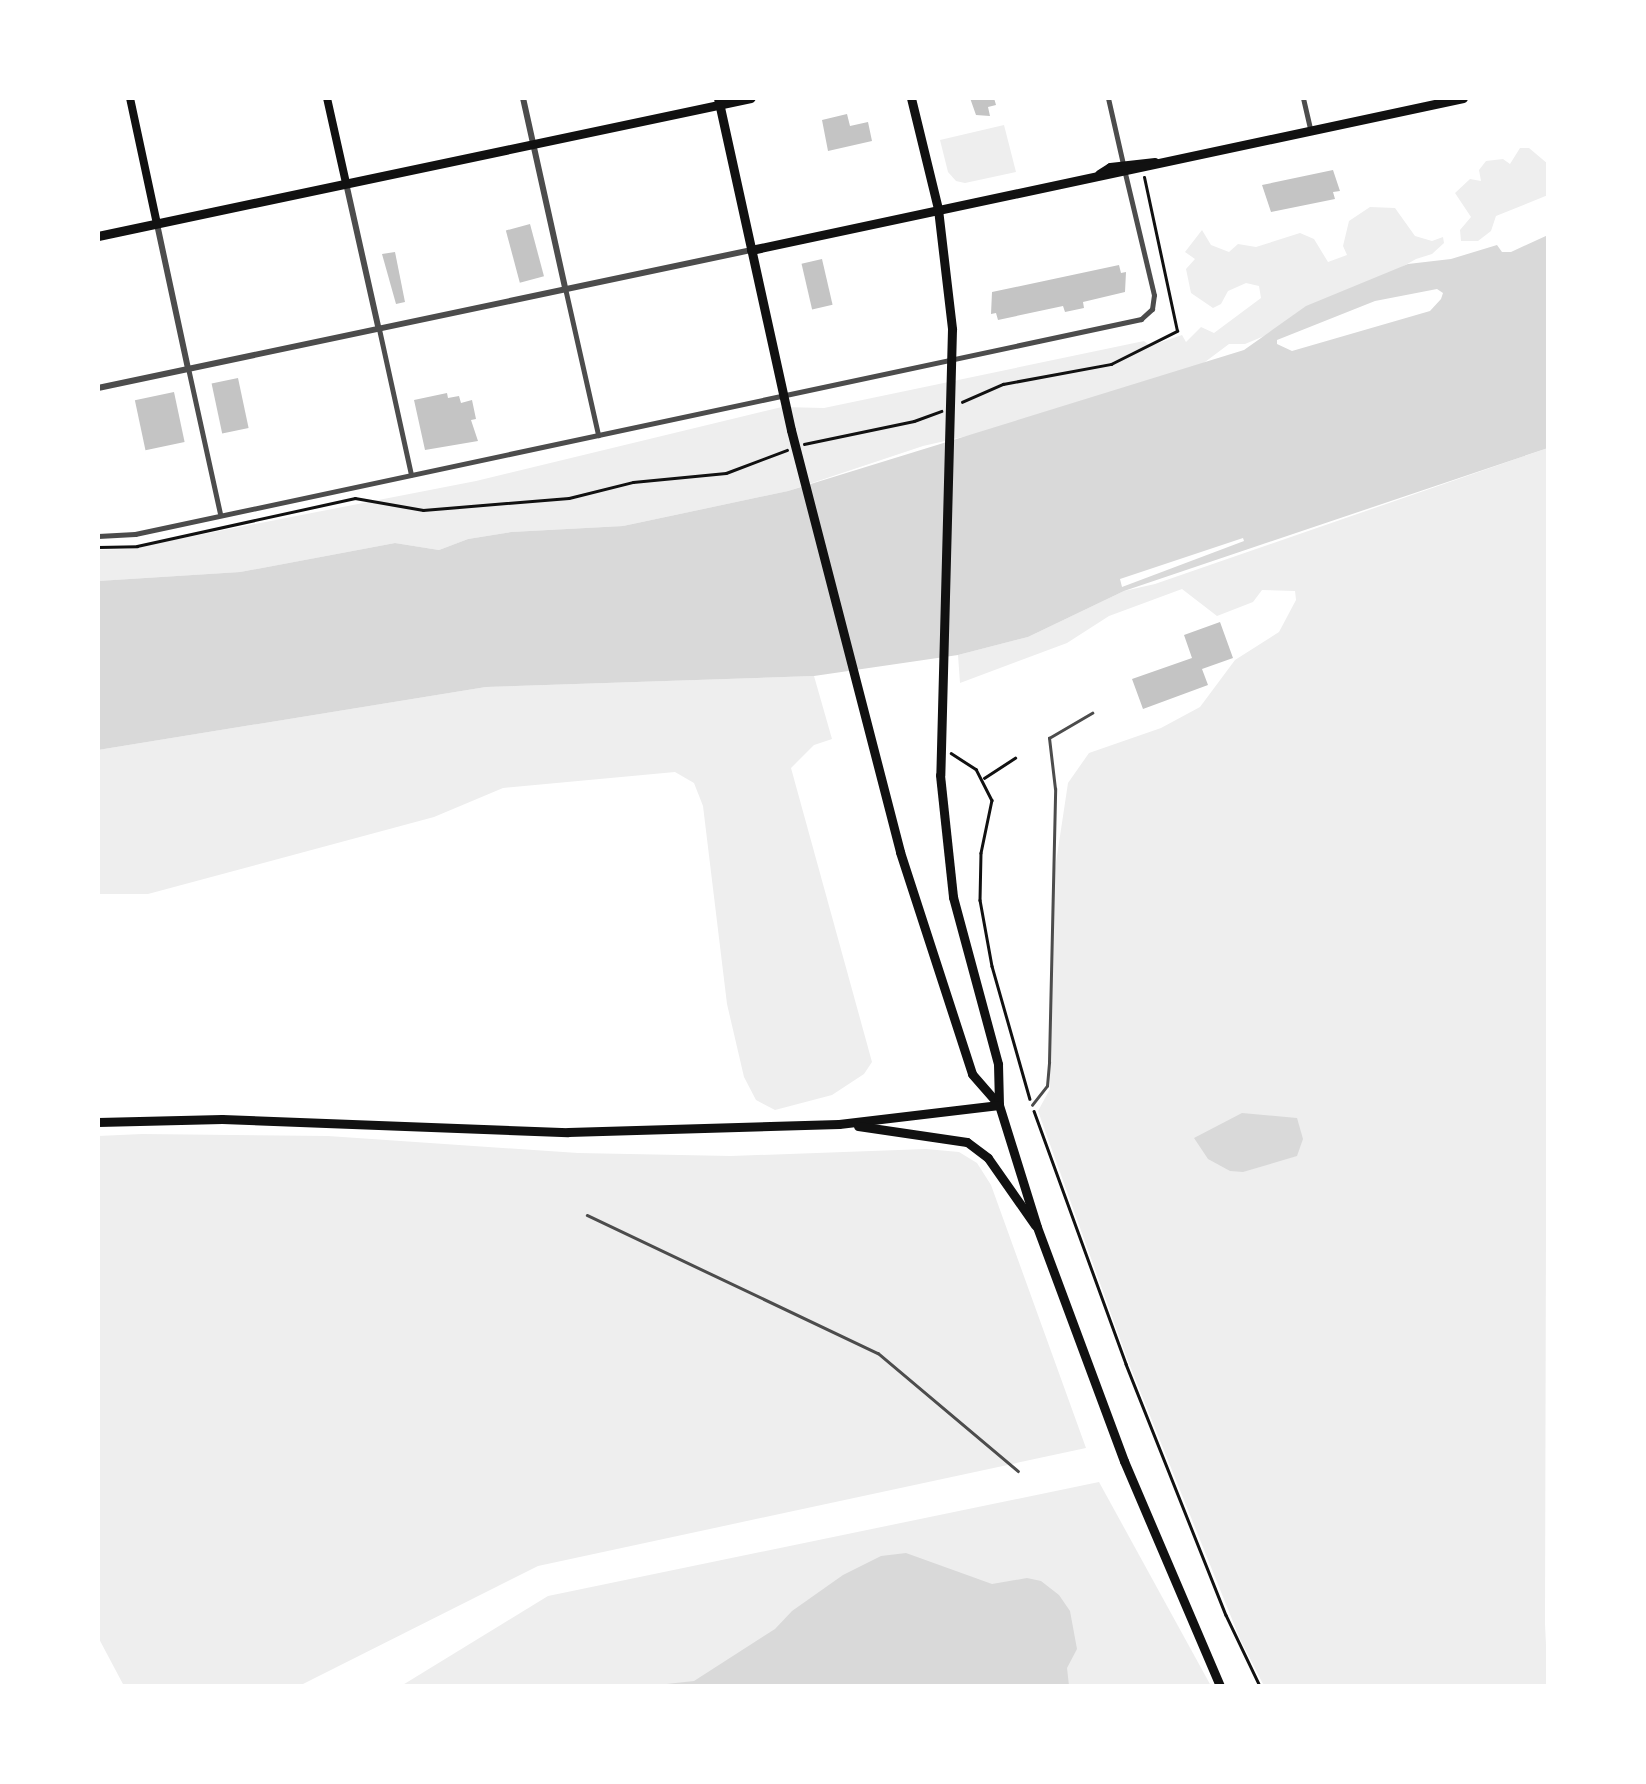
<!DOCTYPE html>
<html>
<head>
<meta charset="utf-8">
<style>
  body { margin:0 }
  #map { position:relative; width:1646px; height:1784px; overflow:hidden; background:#fff; font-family:Roboto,sans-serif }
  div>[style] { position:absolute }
  .green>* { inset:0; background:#eee }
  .water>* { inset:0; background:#d9d9d9 }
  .pier>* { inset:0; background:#fff }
  .building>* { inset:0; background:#c4c4c4; transform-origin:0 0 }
  .path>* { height:2.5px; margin:-1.25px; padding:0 1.25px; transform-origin:1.25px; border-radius:1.25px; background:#111 }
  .service>* { height:2.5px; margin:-1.25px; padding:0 1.25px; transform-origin:1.25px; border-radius:1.25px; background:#4c4c4c }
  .minor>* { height:5px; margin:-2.5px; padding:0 2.5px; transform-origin:2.5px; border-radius:2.5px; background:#4c4c4c }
  .tertiary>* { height:6px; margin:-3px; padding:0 3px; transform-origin:3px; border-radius:3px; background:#4c4c4c }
  .secondary>* { height:8px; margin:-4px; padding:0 4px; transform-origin:4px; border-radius:4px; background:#111 }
  .trunk>* { height:9px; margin:-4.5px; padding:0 4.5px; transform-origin:4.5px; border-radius:4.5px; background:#111 }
  span { translate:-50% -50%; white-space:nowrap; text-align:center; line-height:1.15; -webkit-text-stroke:8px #fff; paint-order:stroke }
  .frame { position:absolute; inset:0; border:100px solid #fff; pointer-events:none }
</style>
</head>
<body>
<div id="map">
  <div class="green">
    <div style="clip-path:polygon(1004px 125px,1016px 172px,965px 183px,956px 181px,948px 172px,940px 140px)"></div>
    <div style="clip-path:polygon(1520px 148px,1529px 148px,1548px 164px,1548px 195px,1496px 216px,1491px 231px,1478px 241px,1461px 241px,1460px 230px,1471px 217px,1455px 193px,1470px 179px,1481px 181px,1479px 170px,1486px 161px,1503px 159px,1510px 164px)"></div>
    <div style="clip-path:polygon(1370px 207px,1395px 208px,1415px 236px,1432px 241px,1443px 237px,1444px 243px,1432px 254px,1416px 259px,1280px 337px,1269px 334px,1245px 344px,1229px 344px,1197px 368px,980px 433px,923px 446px,788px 491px,623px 526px,511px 532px,468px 539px,439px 550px,395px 543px,240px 572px,98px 581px,98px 550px,127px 549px,476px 481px,782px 407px,824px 408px,1144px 341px,1150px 346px,1182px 335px,1186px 342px,1201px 327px,1214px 333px,1261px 298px,1259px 286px,1246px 283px,1228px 291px,1221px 304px,1213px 308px,1191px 293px,1186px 269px,1195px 259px,1185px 252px,1202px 230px,1211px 245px,1229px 252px,1238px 244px,1256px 247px,1300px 233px,1314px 239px,1328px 262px,1347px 255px,1343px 246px,1349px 221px)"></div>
    <div style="clip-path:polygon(1548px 448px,1545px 1624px,1548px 1686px,1264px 1686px,1240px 1639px,1128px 1361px,1038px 1111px,1050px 1089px,1052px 889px,1068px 783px,1089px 753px,1161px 728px,1200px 707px,1235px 660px,1279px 632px,1296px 600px,1295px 591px,1262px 590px,1253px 602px,1217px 616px,1182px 589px,1109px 616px,1067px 643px,960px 683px,958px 655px,1028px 637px,1124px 591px,1155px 584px)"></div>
    <div style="clip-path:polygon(814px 676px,832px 739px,814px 745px,791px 768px,872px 1062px,864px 1074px,832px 1095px,775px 1110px,756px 1100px,744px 1077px,727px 1004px,703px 806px,694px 783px,675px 772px,503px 788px,434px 817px,148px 894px,98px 894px,98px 750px,486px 687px)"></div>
    <div style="clip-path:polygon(142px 1134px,328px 1136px,578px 1153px,731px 1156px,926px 1149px,959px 1152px,977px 1163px,991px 1185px,1086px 1448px,538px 1566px,299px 1686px,124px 1686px,98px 1637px,98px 1136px)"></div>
    <div style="clip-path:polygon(1099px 1482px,1211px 1686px,401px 1686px,548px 1596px)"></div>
  </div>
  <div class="water">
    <div style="clip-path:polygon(evenodd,1548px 235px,1548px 448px,1124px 591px,1028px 637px,958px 655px,814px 676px,486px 687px,98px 750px,98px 581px,240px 572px,395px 543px,439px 550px,468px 539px,511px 532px,623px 526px,788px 491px,1244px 350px,1306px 306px,1408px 264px,1451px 259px,1497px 245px,1502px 252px,1511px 252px,1548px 235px,1437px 289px,1443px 293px,1441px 299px,1430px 311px,1292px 351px,1277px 344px,1277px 340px,1375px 301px,1437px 289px)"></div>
    <div style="clip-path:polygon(1242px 1113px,1297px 1118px,1303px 1139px,1297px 1156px,1243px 1172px,1230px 1171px,1208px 1159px,1194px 1138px)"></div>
    <div style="clip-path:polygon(906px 1553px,992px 1584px,1027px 1578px,1041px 1581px,1059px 1595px,1070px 1611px,1077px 1649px,1067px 1668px,1069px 1686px,648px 1686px,694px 1681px,775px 1629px,792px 1611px,843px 1575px,881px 1556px)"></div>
  </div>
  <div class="pier">
    <div style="clip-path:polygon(1243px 538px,1244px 541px,1122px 587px,1120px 579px)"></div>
  </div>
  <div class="building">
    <div style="clip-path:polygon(970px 98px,994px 98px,996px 105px,988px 107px,990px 116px,976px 115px)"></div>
    <div style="clip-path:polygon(847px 114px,850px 126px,868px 122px,872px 141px,828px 151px,822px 120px)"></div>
    <div style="clip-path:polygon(1333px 170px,1340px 191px,1333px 192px,1335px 199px,1271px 212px,1262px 185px)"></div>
    <div style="left:530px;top:224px;width:54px;height:25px;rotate:75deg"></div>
    <div style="clip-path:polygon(395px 252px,405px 302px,396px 304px,382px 254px)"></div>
    <div style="left:822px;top:259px;width:47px;height:21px;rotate:77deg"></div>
    <div style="clip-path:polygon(1119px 265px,1121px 273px,1126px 272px,1125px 292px,1083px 302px,1084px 308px,1065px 312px,1063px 306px,998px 320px,996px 313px,991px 314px,992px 292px)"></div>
    <div style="left:238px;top:378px;width:51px;height:27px;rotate:78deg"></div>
    <div style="left:174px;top:392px;width:51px;height:40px;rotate:78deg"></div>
    <div style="clip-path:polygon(447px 393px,448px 398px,459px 396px,461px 403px,472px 400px,476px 419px,471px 420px,478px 441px,425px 450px,414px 400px)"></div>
    <div style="clip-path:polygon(1220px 622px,1233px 658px,1202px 669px,1208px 685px,1143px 709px,1132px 679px,1192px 658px,1184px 635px)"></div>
  </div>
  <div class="path">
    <div style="left:962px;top:402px;width:45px;rotate:-23.7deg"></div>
    <div style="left:1003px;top:384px;width:110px;rotate:-10.5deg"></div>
    <div style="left:1111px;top:364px;width:74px;rotate:-26.6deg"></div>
    <div style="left:1177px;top:331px;width:157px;rotate:-102.1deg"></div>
    <div style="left:804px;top:444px;width:112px;rotate:-11.8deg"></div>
    <div style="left:914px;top:421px;width:29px;rotate:-20deg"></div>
    <div style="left:98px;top:547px;width:39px;rotate:-1deg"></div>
    <div style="left:137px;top:546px;width:223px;rotate:-12.4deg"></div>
    <div style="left:355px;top:498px;width:69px;rotate:10deg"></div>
    <div style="left:423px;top:510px;width:146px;rotate:-4.7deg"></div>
    <div style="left:569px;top:498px;width:66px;rotate:-14deg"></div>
    <div style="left:633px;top:482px;width:93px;rotate:-5.5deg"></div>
    <div style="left:726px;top:473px;width:65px;rotate:-20.7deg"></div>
    <div style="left:951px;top:753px;width:30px;rotate:33deg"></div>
    <div style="left:976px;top:769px;width:35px;rotate:63deg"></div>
    <div style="left:992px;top:800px;width:54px;rotate:101.7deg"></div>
    <div style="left:981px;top:853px;width:47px;rotate:91.2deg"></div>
    <div style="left:980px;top:900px;width:67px;rotate:79.7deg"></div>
    <div style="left:992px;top:966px;width:138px;rotate:74.1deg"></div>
    <div style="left:984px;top:778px;width:37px;rotate:-33deg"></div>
    <div style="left:1034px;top:1111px;width:269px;rotate:70deg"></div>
    <div style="left:1126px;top:1364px;width:270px;rotate:68.3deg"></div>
    <div style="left:1226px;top:1615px;width:79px;rotate:64.4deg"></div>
  </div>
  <div class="service">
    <div style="left:1032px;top:1105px;width:24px;rotate:-52deg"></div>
    <div style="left:1047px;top:1086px;width:24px;rotate:-85deg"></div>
    <div style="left:1049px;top:1062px;width:273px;rotate:-88.7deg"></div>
    <div style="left:1055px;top:789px;width:51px;rotate:-96.7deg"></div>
    <div style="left:1049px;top:738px;width:50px;rotate:-30.2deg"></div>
    <div style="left:587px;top:1215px;width:322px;rotate:25.4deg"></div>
    <div style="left:878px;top:1353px;width:183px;rotate:40.1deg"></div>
  </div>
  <div class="minor">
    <div style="left:1108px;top:98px;width:68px;rotate:77.2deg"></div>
    <div style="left:1303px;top:98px;width:32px;rotate:77deg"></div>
    <div style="left:565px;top:288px;width:151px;rotate:77.3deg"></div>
    <div style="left:379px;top:329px;width:149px;rotate:77.6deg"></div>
    <div style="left:188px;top:368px;width:149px;rotate:77.6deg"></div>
    <div style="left:98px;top:536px;width:37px;rotate:-3deg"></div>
    <div style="left:135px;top:534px;width:1029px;rotate:-12.06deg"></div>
    <div style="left:1141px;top:319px;width:15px;rotate:-42deg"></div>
    <div style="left:1152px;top:309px;width:14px;rotate:-82deg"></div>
    <div style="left:1154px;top:295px;width:125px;rotate:-103.4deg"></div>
  </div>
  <div class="tertiary">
    <div style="left:523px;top:98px;width:195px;rotate:77.5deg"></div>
    <div style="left:346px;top:183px;width:147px;rotate:77.4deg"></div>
    <div style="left:157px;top:224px;width:147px;rotate:77.9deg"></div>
    <div style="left:98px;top:388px;width:667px;rotate:-11.93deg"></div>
  </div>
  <div class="secondary">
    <div style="left:130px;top:98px;width:129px;rotate:77.9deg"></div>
    <div style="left:327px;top:98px;width:87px;rotate:77.4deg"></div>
  </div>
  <div class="trunk">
    <div style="left:718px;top:98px;width:340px;rotate:77.6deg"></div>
    <div style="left:791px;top:430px;width:436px;rotate:75.5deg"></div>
    <div style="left:900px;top:852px;width:233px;rotate:72deg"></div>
    <div style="left:972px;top:1074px;width:41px;rotate:48.9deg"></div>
    <div style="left:911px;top:98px;width:114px;rotate:76.3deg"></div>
    <div style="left:938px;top:209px;width:121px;rotate:83.3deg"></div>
    <div style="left:952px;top:329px;width:446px;rotate:91.5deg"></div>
    <div style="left:940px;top:775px;width:123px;rotate:83.9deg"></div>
    <div style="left:953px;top:897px;width:173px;rotate:74.9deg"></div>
    <div style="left:998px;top:1064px;width:41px;rotate:88.6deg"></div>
    <div style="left:999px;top:1105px;width:128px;rotate:72.7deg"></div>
    <div style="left:1037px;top:1227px;width:250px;rotate:69.6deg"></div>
    <div style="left:1124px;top:1461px;width:245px;rotate:66.9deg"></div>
    <div style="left:1099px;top:174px;width:13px;rotate:-32deg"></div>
    <div style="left:1110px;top:167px;width:45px;rotate:-6.3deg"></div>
    <div style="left:98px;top:236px;width:667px;rotate:-11.93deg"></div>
    <div style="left:751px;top:250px;width:728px;rotate:-12.05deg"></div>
    <div style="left:98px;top:1122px;width:124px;rotate:-1.4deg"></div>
    <div style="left:222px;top:1119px;width:346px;rotate:2.2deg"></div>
    <div style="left:568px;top:1132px;width:271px;rotate:-1.7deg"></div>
    <div style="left:839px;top:1124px;width:161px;rotate:-6.8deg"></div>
    <div style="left:858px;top:1126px;width:110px;rotate:8.4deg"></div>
    <div style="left:967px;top:1142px;width:26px;rotate:37deg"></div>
    <div style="left:988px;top:1158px;width:82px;rotate:55deg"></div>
  </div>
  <div class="frame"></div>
</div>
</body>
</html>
